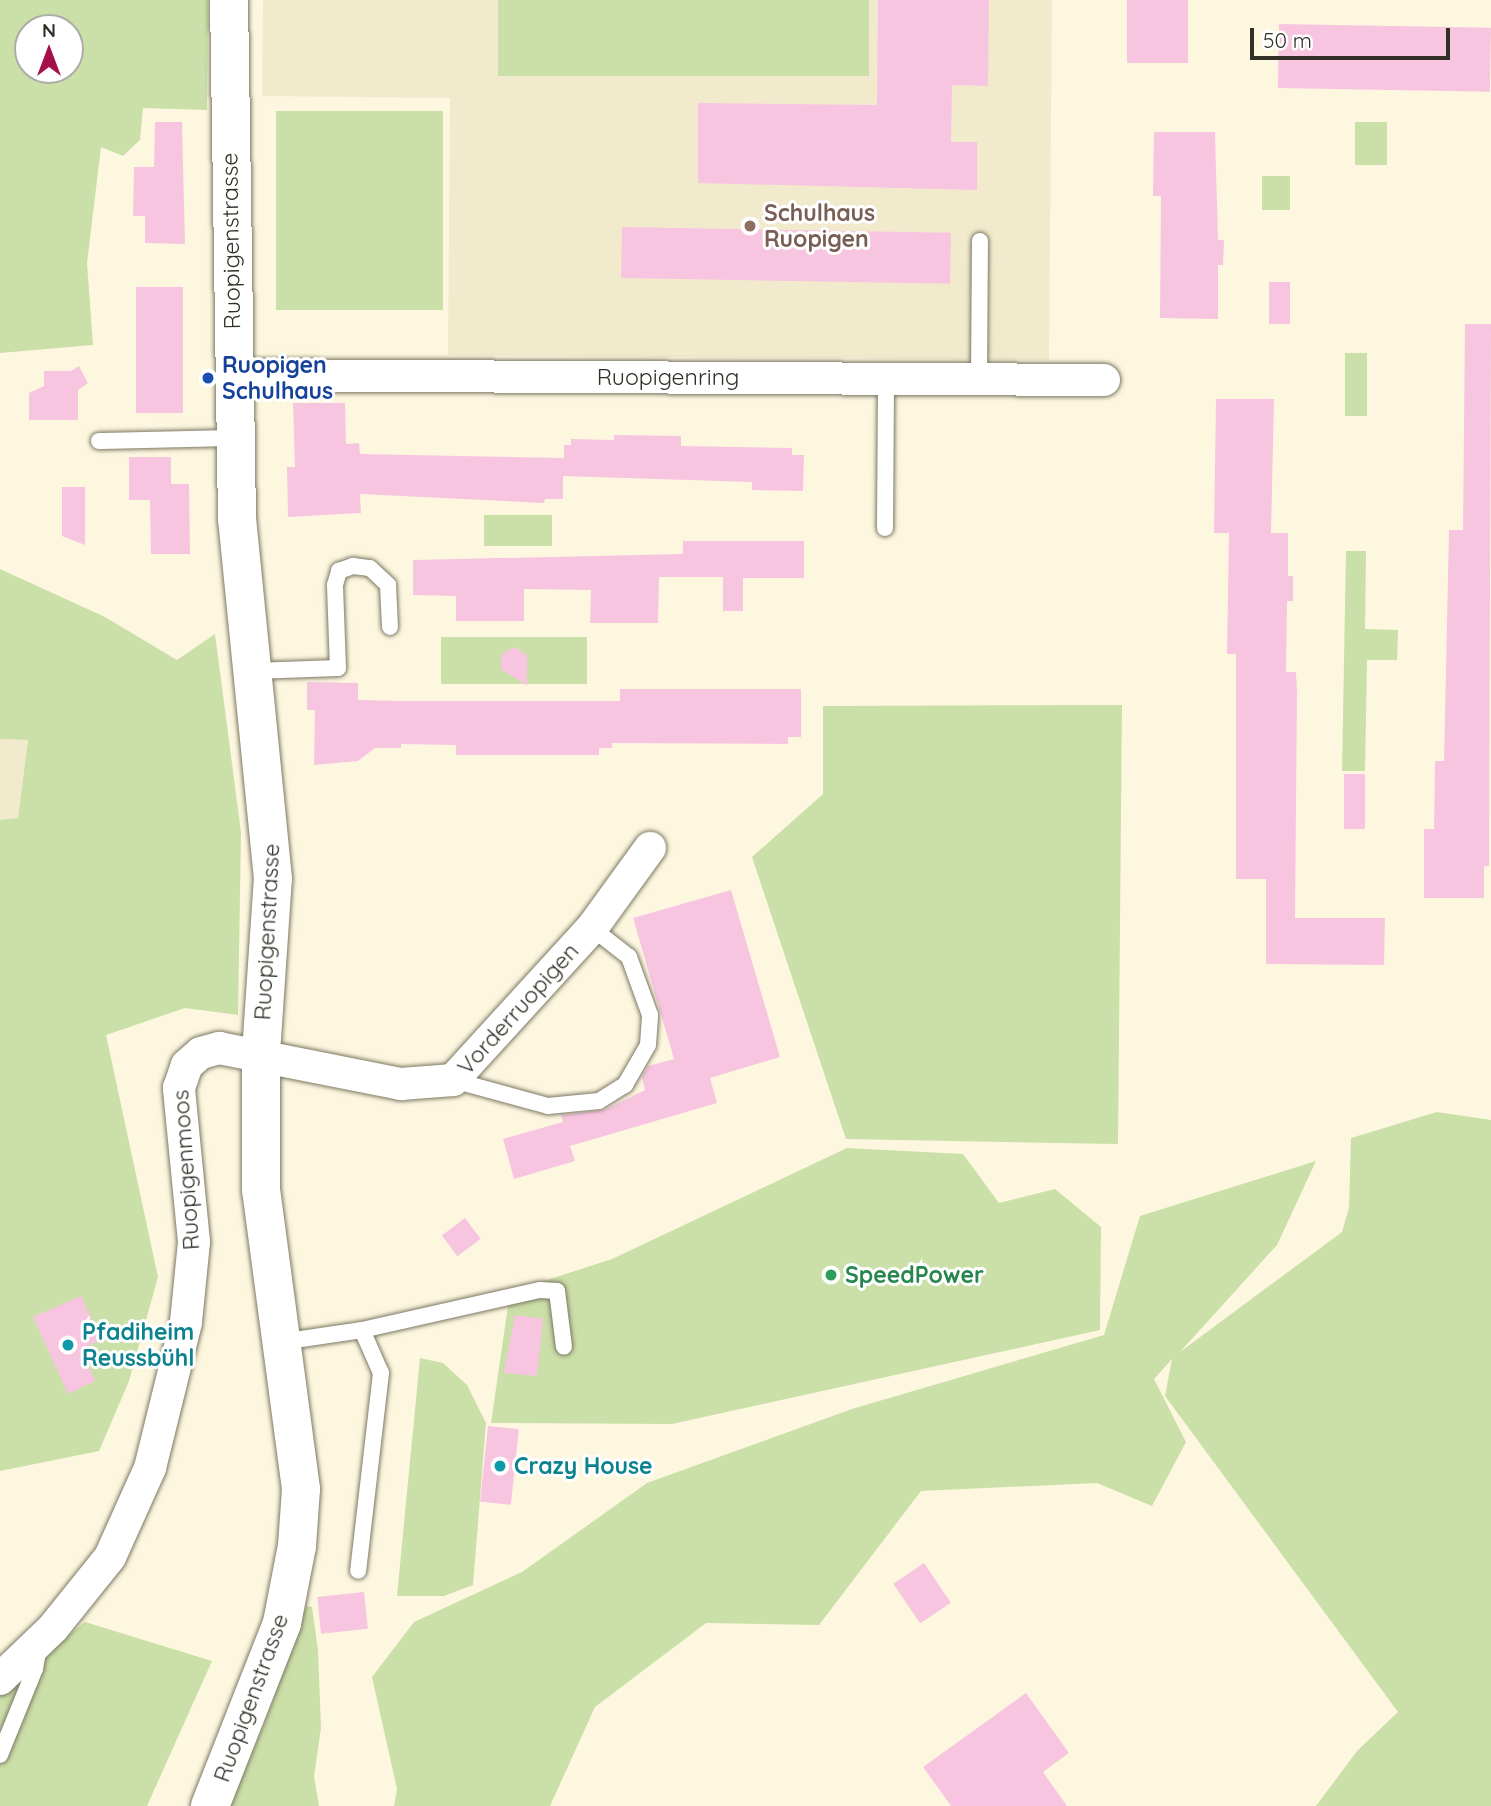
<!DOCTYPE html>
<html>
<head>
<meta charset="utf-8">
<style>
  body { margin:0 }
  #map { position:relative; width:1491px; height:1806px; overflow:hidden; background:#fdf7e0; font-family:Quicksand,sans-serif }
  div>[style] { position:absolute }
  .built>* { inset:0; background:#f2eacd }
  .green>* { inset:0; background:#cbdfa8; transform-origin:0 0 }
  .building>* { inset:0; background:#f8c5e1; transform-origin:0 0 }
  .roads { filter:drop-shadow(0 0 2px #7d7864) drop-shadow(0 0 2px #7d7864) }
  .service>* { height:16px; margin:-8px; padding:0 8px; transform-origin:8px; border-radius:8px; background:#fff }
  .minor>* { height:32px; margin:-16px; padding:0 16px; transform-origin:16px; border-radius:16px; background:#fff }
  .tertiary>* { height:38px; margin:-19px; padding:0 19px; transform-origin:19px; border-radius:19px; background:#fff }
  .dots>* { width:19px; height:19px; translate:-50% -50%; box-sizing:border-box; border:4px solid #fff; border-radius:50% }
  span { translate:-50% -50%; white-space:nowrap; text-align:center; line-height:1.15; -webkit-text-stroke:6px #fff; paint-order:stroke }
  .education-label { font-size:23px; color:#785e54; font-weight:700 }
  .left { translate:0 -50%; text-align:left }
  .street-label { font-size:23px; color:#312f26 }
  .transit-label { font-size:23px; color:#164399; font-weight:700 }
  .leisure-label { font-size:23px; color:#27864d; font-weight:700 }
  .culture-label { font-size:23px; color:#0d838f; font-weight:700 }
  .north { position:absolute; left:14px; top:14px; width:70px; height:70px; box-sizing:border-box; background:#fff; border:2px solid #adaca8; border-radius:50%; rotate:0deg; font-size:19px; font-weight:700; line-height:28px; text-align:center; color:#312f26 }
  .north::after { content:''; display:block; margin:auto; width:24px; height:32px; background:#a40f4c; clip-path:polygon(50% 0,100% 100%,50% 72%,0 100%) }
  .scale { position:absolute; left:1250px; top:28px; width:200px; height:32px; box-sizing:border-box; border:4px solid #312f26; border-top:0; padding-left:9px; font-size:21px; line-height:24px; white-space:nowrap; color:#312f26; -webkit-text-stroke:5px #fff; paint-order:stroke }
</style>
</head>
<body>
<div id="map">
  <div class="built">
    <div style="clip-path:polygon(263px 0,1052px 0,1049px 360px,448px 355px,450px 98px,262px 96px)"></div>
    <div style="clip-path:polygon(0 739px,28px 740px,18px 818px,0 820px)"></div>
  </div>
  <div class="green">
    <div style="clip-path:polygon(evenodd,0 0,208px 0,207px 110px,143px 108px,140px 140px,123px 156px,101px 147px,87px 263px,93px 345px,0 353px,0 0,28px 28px,70px 28px,70px 70px,28px 70px,28px 28px)"></div>
    <div style="left:498px;top:0;width:371px;height:76px"></div>
    <div style="left:276px;top:111px;width:167px;height:199px"></div>
    <div style="left:1355px;top:122px;width:32px;height:43px"></div>
    <div style="left:1262px;top:176px;width:28px;height:34px"></div>
    <div style="left:1345px;top:353px;width:22px;height:63px"></div>
    <div style="left:484px;top:515px;width:68px;height:31px"></div>
    <div style="clip-path:polygon(1346px 551px,1366px 551px,1365px 629px,1398px 630px,1397px 660px,1367px 660px,1365px 771px,1342px 771px)"></div>
    <div style="clip-path:polygon(0 569px,105px 617px,177px 660px,215px 634px,241px 832px,238px 1015px,185px 1008px,106px 1035px,158px 1277px,129px 1381px,99px 1451px,0 1471px,0 820px,18px 818px,28px 740px,0 739px)"></div>
    <div style="left:441px;top:637px;width:146px;height:47px"></div>
    <div style="clip-path:polygon(1122px 705px,1118px 1144px,846px 1139px,752px 857px,823px 794px,823px 706px)"></div>
    <div style="clip-path:polygon(1437px 1112px,1491px 1120px,1491px 1806px,1316px 1806px,1357px 1751px,1398px 1712px,1165px 1396px,1172px 1359px,1154px 1379px,1186px 1442px,1152px 1506px,1097px 1483px,921px 1491px,819px 1625px,706px 1623px,595px 1707px,550px 1806px,394px 1806px,397px 1789px,372px 1677px,414px 1622px,522px 1572px,647px 1483px,852px 1409px,1104px 1335px,1140px 1216px,1316px 1161px,1277px 1245px,1180px 1352px,1342px 1232px,1349px 1208px,1351px 1138px)"></div>
    <div style="clip-path:polygon(847px 1148px,963px 1154px,999px 1203px,1055px 1189px,1101px 1227px,1100px 1330px,672px 1424px,491px 1423px,510px 1292px,612px 1259px)"></div>
    <div style="clip-path:polygon(420px 1358px,443px 1363px,467px 1385px,486px 1423px,473px 1585px,444px 1596px,397px 1596px)"></div>
    <div style="clip-path:polygon(306px 1606px,312px 1607px,318px 1650px,321px 1728px,314px 1776px,319px 1806px,226px 1806px,264px 1725px)"></div>
    <div style="clip-path:polygon(85px 1622px,212px 1661px,147px 1806px,0 1806px,0 1691px)"></div>
  </div>
  <div class="building">
    <div style="clip-path:polygon(878px 0,989px 0,988px 86px,952px 85px,951px 142px,977px 142px,977px 190px,698px 183px,698px 103px,877px 105px)"></div>
    <div style="left:1127px;top:0;width:61px;height:63px"></div>
    <div style="left:1279px;top:24px;width:212px;height:64px;rotate:1deg"></div>
    <div style="clip-path:polygon(155px 122px,182px 122px,185px 244px,145px 243px,145px 216px,133px 216px,134px 167px,154px 167px)"></div>
    <div style="clip-path:polygon(1154px 132px,1215px 132px,1218px 240px,1224px 240px,1223px 265px,1218px 265px,1218px 319px,1160px 318px,1161px 196px,1153px 196px)"></div>
    <div style="left:622px;top:227px;width:329px;height:51px;rotate:1deg"></div>
    <div style="left:1269px;top:282px;width:21px;height:42px"></div>
    <div style="left:136px;top:287px;width:47px;height:126px"></div>
    <div style="clip-path:polygon(1465px 324px,1491px 324px,1489px 866px,1484px 866px,1484px 898px,1424px 898px,1424px 829px,1434px 829px,1435px 761px,1444px 761px,1449px 530px,1463px 530px)"></div>
    <div style="clip-path:polygon(79px 366px,88px 383px,78px 390px,78px 420px,29px 420px,29px 393px,44px 386px,44px 371px,71px 371px)"></div>
    <div style="clip-path:polygon(1216px 399px,1274px 399px,1271px 533px,1288px 533px,1288px 576px,1293px 576px,1293px 601px,1287px 601px,1286px 672px,1296px 672px,1297px 692px,1295px 918px,1385px 918px,1384px 965px,1266px 964px,1266px 879px,1236px 879px,1236px 654px,1227px 654px,1229px 533px,1214px 533px)"></div>
    <div style="clip-path:polygon(293px 403px,345px 403px,346px 444px,359px 443px,360px 454px,564px 458px,564px 445px,571px 445px,571px 439px,614px 440px,614px 435px,681px 436px,681px 446px,792px 448px,792px 455px,804px 455px,803px 491px,752px 490px,752px 482px,563px 476px,563px 499px,545px 499px,544px 503px,360px 494px,361px 513px,288px 517px,287px 467px,295px 467px)"></div>
    <div style="clip-path:polygon(129px 457px,171px 457px,171px 484px,189px 484px,190px 554px,151px 554px,150px 500px,129px 500px)"></div>
    <div style="clip-path:polygon(62px 487px,85px 487px,85px 545px,62px 536px)"></div>
    <div style="clip-path:polygon(683px 541px,804px 541px,804px 578px,743px 578px,743px 611px,723px 611px,723px 577px,659px 577px,658px 623px,590px 623px,591px 590px,524px 589px,524px 621px,456px 621px,456px 596px,413px 595px,413px 560px,683px 554px)"></div>
    <div style="clip-path:polygon(514px 647px,527px 655px,527px 686px,501px 669px,501px 655px)"></div>
    <div style="clip-path:polygon(307px 682px,358px 683px,358px 700px,401px 701px,620px 701px,620px 689px,801px 689px,801px 737px,788px 737px,788px 744px,612px 743px,612px 748px,599px 748px,599px 755px,456px 755px,456px 745px,401px 744px,401px 748px,375px 748px,358px 761px,314px 765px,315px 710px,307px 710px)"></div>
    <div style="left:1344px;top:774px;width:21px;height:55px"></div>
    <div style="clip-path:polygon(731px 890px,780px 1057px,710px 1078px,717px 1103px,570px 1146px,575px 1161px,514px 1179px,503px 1139px,563px 1122px,561px 1115px,604px 1110px,645px 1090px,642px 1077px,648px 1066px,674px 1059px,633px 918px)"></div>
    <div style="left:465px;top:1218px;width:26px;height:29px;rotate:53deg"></div>
    <div style="clip-path:polygon(81px 1296px,101px 1340px,81px 1349px,95px 1381px,68px 1394px,33px 1317px)"></div>
    <div style="clip-path:polygon(515px 1315px,543px 1319px,537px 1376px,504px 1373px)"></div>
    <div style="left:488px;top:1426px;width:31px;height:76px;rotate:6deg"></div>
    <div style="left:924px;top:1563px;width:48px;height:37px;rotate:56deg"></div>
    <div style="left:364px;top:1592px;width:37px;height:47px;rotate:84deg"></div>
    <div style="clip-path:polygon(1026px 1693px,1069px 1753px,1043px 1772px,1067px 1806px,951px 1806px,923px 1767px)"></div>
  </div>
  <div class="roads">
    <div class="service">
      <div style="left:979px;top:379px;width:138px;rotate:-89.6deg"></div>
      <div style="left:99px;top:441px;width:135px;rotate:-1.3deg"></div>
      <div style="left:885px;top:528px;width:150px;rotate:-89.6deg"></div>
      <div style="left:253px;top:671px;width:85px;rotate:-2deg"></div>
      <div style="left:338px;top:668px;width:83px;rotate:-92.1deg"></div>
      <div style="left:335px;top:585px;width:15px;rotate:-74deg"></div>
      <div style="left:339px;top:571px;width:15px;rotate:-20deg"></div>
      <div style="left:353px;top:566px;width:17px;rotate:7deg"></div>
      <div style="left:370px;top:568px;width:25px;rotate:43deg"></div>
      <div style="left:388px;top:585px;width:42px;rotate:87.3deg"></div>
      <div style="left:453px;top:1080px;width:98px;rotate:15.3deg"></div>
      <div style="left:548px;top:1106px;width:51px;rotate:-5.6deg"></div>
      <div style="left:599px;top:1101px;width:31px;rotate:-32deg"></div>
      <div style="left:625px;top:1085px;width:46px;rotate:-60.1deg"></div>
      <div style="left:648px;top:1045px;width:30px;rotate:-86deg"></div>
      <div style="left:650px;top:1015px;width:62px;rotate:-109.9deg"></div>
      <div style="left:629px;top:957px;width:47px;rotate:-141.9deg"></div>
      <div style="left:362px;top:1330px;width:182px;rotate:-12.7deg"></div>
      <div style="left:540px;top:1290px;width:17px;rotate:3deg"></div>
      <div style="left:557px;top:1291px;width:56px;rotate:82.9deg"></div>
      <div style="left:281px;top:1342px;width:82px;rotate:-8.4deg"></div>
      <div style="left:362px;top:1330px;width:47px;rotate:66.2deg"></div>
      <div style="left:381px;top:1373px;width:199px;rotate:96.6deg"></div>
      <div style="left:0;top:1755px;width:93px;rotate:-67.9deg"></div>
      <div style="left:35px;top:1669px;width:23px;rotate:-80deg"></div>
    </div>
    <div class="minor">
      <div style="left:233px;top:375px;width:871px;rotate:0.33deg"></div>
      <div style="left:0;top:1679px;width:74px;rotate:-43.9deg"></div>
      <div style="left:53px;top:1628px;width:91px;rotate:-51.2deg"></div>
      <div style="left:110px;top:1557px;width:98px;rotate:-65.8deg"></div>
      <div style="left:150px;top:1468px;width:150px;rotate:-76.1deg"></div>
      <div style="left:186px;top:1322px;width:80px;rotate:-84.3deg"></div>
      <div style="left:194px;top:1242px;width:155px;rotate:-95.6deg"></div>
      <div style="left:179px;top:1088px;width:24px;rotate:-71deg"></div>
      <div style="left:187px;top:1065px;width:18px;rotate:-41deg"></div>
      <div style="left:201px;top:1053px;width:19px;rotate:-16deg"></div>
      <div style="left:219px;top:1048px;width:186px;rotate:11.2deg"></div>
      <div style="left:401px;top:1084px;width:52px;rotate:-4.4deg"></div>
      <div style="left:453px;top:1080px;width:206px;rotate:-47.6deg"></div>
      <div style="left:592px;top:928px;width:99px;rotate:-54.1deg"></div>
    </div>
    <div class="tertiary">
      <div style="left:210px;top:1806px;width:197px;rotate:-68.5deg"></div>
      <div style="left:282px;top:1623px;width:78px;rotate:-79deg"></div>
      <div style="left:297px;top:1546px;width:57px;rotate:-86deg"></div>
      <div style="left:301px;top:1489px;width:302px;rotate:-97.6deg"></div>
      <div style="left:261px;top:1190px;width:137px;rotate:-90deg"></div>
      <div style="left:261px;top:1053px;width:174px;rotate:-86.1deg"></div>
      <div style="left:273px;top:879px;width:362px;rotate:-95.7deg"></div>
      <div style="left:237px;top:519px;width:519px;rotate:-90.88deg"></div>
    </div>
  </div>
  <div class="dots">
    <div style="left:750px;top:226px;background:#8d6e63"></div>
    <div style="left:208px;top:378px;background:#1a4fb4"></div>
    <div style="left:831px;top:1275px;background:#2e9e5b"></div>
    <div style="left:68px;top:1345px;background:#0f9aa8"></div>
    <div style="left:500px;top:1466px;background:#0f9aa8"></div>
  </div>
  <div class="education-label">
    <span class="left" style="left:764px;top:226px">Schulhaus<br>Ruopigen</span>
  </div>
  <div class="street-label">
    <span style="left:231px;top:241px;rotate:-91deg">Ruopigenstrasse</span>
    <span style="left:668px;top:377px">Ruopigenring</span>
    <span style="left:267px;top:932px;rotate:-87deg">Ruopigenstrasse</span>
    <span style="left:518px;top:1009px;rotate:-48deg">Vorderruopigen</span>
    <span style="left:186px;top:1170px;rotate:-94deg">Ruopigenmoos</span>
    <span style="left:251px;top:1698px;rotate:-70deg">Ruopigenstrasse</span>
  </div>
  <div class="transit-label">
    <span class="left" style="left:222px;top:378px">Ruopigen<br>Schulhaus</span>
  </div>
  <div class="leisure-label">
    <span class="left" style="left:845px;top:1275px">SpeedPower</span>
  </div>
  <div class="culture-label">
    <span class="left" style="left:82px;top:1345px">Pfadiheim<br>Reussbühl</span>
    <span class="left" style="left:514px;top:1466px">Crazy House</span>
  </div>
  <div class="north">N</div>
  <div class="scale">50 m</div>
</div>
</body>
</html>
